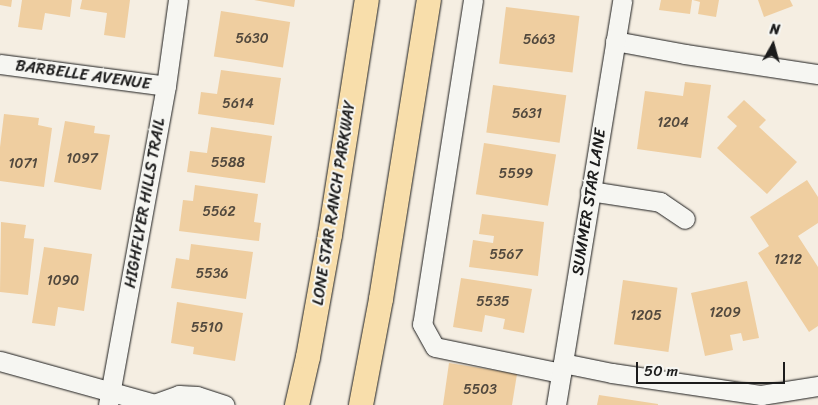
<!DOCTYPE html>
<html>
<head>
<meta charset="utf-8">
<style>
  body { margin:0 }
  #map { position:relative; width:818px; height:405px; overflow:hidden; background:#f5eee2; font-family:Sriracha,sans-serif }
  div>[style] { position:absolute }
  .building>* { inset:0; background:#efcea0; transform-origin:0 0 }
  .roads { filter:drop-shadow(0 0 1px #1c1c1c) drop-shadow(0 0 1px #1c1c1c) }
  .minor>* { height:19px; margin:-9.5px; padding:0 9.5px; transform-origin:9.5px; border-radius:9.5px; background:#f6f6f2 }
  .major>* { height:24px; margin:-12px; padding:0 12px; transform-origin:12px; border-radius:12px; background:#f8deab }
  span { translate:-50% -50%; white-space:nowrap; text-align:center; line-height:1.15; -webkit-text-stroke:4px #f6f6f2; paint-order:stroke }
  .number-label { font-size:14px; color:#51483d }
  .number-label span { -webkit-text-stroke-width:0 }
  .street-label { font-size:16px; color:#1c1c1c }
  .north { position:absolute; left:748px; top:20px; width:50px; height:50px; -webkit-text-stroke:4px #f6f6f2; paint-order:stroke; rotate:7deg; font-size:14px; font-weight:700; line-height:20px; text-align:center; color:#1c1c1c }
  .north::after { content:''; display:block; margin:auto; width:18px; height:22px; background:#1c1c1c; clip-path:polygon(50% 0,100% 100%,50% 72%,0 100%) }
  .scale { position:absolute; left:636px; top:362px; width:149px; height:22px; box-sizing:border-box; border:2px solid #1c1c1c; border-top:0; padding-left:6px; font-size:15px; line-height:18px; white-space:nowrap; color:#1c1c1c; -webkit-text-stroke:4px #f6f6f2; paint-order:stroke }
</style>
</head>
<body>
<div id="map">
  <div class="building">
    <div style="clip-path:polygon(0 0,12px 0,11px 7px,0 5px)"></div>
    <div style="clip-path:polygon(22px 0,72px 0,70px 17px,45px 13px,42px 30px,18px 27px)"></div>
    <div style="clip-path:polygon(82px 0,130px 0,125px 38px,104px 35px,107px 13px,80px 9px)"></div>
    <div style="clip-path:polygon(254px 0,295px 0,294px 7px)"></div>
    <div style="clip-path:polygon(661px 0,692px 0,690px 14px,659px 10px)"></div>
    <div style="clip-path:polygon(693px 0,719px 0,716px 17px,698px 14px,700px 2px)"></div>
    <div style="clip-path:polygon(758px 0,790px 0,793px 6px,764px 17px)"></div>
    <div style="left:506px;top:7px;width:74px;height:57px;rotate:7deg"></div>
    <div style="left:221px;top:11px;width:70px;height:46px;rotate:9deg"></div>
    <div style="clip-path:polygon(221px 70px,281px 78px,274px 125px,198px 114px,201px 92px,217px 94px)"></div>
    <div style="clip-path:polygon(685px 82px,711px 85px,701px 158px,637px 149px,645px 91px,683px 96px)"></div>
    <div style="left:493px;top:85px;width:74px;height:48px;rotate:8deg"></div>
    <div style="clip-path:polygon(744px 100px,766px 120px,759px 127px,797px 162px,767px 194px,717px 148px,737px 126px,727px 117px)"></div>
    <div style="clip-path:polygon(4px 114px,39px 118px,38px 125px,52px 128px,44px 187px,0 181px,0 147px)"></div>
    <div style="clip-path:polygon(65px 121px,95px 126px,94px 133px,110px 135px,101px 190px,54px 182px)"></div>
    <div style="clip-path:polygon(211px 127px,272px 136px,265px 183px,187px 172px,190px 151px,207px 153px)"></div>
    <div style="left:484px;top:143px;width:73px;height:52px;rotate:9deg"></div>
    <div style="clip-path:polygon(807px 180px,818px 197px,818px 223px,798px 236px,818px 267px,818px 326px,809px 332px,758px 253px,769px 246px,750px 217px)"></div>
    <div style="clip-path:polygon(195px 185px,258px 194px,254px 222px,261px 223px,259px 241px,179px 231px,183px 200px,193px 201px)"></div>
    <div style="clip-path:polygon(482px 214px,544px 222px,538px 276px,469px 267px,473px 240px,493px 243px,494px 236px,479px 234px)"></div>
    <div style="clip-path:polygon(1px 222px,26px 225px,24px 238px,34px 239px,28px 295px,0 292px)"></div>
    <div style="clip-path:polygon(191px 244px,253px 252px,246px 299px,171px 288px,176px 258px,189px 260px)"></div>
    <div style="clip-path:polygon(44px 247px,92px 254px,84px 311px,58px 307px,55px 326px,32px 323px)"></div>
    <div style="clip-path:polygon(461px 278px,532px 289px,524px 333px,503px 329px,505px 319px,485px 315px,482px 332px,453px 327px)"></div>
    <div style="left:623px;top:280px;width:55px;height:65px;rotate:8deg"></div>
    <div style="clip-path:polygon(747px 281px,759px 338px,743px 341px,741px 333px,730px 335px,733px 350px,705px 356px,691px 293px)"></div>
    <div style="clip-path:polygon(177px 302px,243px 313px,235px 361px,193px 354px,194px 347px,171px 343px)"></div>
    <div style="clip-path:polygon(449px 363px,517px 374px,512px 405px,443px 405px)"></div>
    <div style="clip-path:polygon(599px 395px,658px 404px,658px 405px,597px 405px)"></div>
  </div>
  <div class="roads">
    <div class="minor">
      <div style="left:473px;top:0;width:328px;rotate:98.9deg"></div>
      <div style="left:422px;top:324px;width:26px;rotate:61deg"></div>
      <div style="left:435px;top:347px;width:129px;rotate:11.7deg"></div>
      <div style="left:615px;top:41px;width:71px;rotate:10.5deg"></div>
      <div style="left:685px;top:54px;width:134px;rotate:8.6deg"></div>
      <div style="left:0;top:64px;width:167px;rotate:7.5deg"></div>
      <div style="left:590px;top:191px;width:71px;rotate:8.9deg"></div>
      <div style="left:660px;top:202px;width:30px;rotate:34deg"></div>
      <div style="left:0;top:361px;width:165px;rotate:15.5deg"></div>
      <div style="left:563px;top:363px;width:50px;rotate:11.5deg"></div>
      <div style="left:612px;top:373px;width:151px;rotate:8.4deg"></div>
      <div style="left:761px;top:395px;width:58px;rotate:-9deg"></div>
      <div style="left:157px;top:403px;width:23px;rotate:-20deg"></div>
      <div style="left:179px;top:395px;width:18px;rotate:3deg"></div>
      <div style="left:197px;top:396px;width:29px;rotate:18deg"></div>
      <div style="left:108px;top:405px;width:324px;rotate:-79.7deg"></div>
      <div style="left:166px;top:86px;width:87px;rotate:-82.1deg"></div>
      <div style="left:556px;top:405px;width:410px;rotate:-80.7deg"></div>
    </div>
    <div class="major">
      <div style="left:297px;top:405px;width:49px;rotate:-77.1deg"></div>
      <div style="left:308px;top:357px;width:124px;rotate:-79.8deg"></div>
      <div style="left:330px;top:235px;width:238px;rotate:-81.1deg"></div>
      <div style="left:361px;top:405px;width:108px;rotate:-79.3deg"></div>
      <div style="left:381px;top:299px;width:303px;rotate:-80.9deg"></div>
    </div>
  </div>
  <div class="number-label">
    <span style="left:252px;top:39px">5630</span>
    <span style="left:539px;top:40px">5663</span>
    <span style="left:238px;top:104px">5614</span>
    <span style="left:527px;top:114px">5631</span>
    <span style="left:673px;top:123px">1204</span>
    <span style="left:82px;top:159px">1097</span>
    <span style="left:228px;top:163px">5588</span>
    <span style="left:23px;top:164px">1071</span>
    <span style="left:516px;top:174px">5599</span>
    <span style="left:219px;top:212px">5562</span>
    <span style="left:506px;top:255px">5567</span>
    <span style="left:788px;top:260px">1212</span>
    <span style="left:212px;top:274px">5536</span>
    <span style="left:63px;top:281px">1090</span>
    <span style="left:493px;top:302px">5535</span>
    <span style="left:725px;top:313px">1209</span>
    <span style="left:646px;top:316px">1205</span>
    <span style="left:207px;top:328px">5510</span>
    <span style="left:480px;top:390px">5503</span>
  </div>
  <div class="street-label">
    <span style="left:83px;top:75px;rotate:8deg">BARBELLE AVENUE</span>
    <span style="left:589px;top:202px;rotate:-81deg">SUMMER STAR LANE</span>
    <span style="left:145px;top:203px;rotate:-80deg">HIGHFLYER HILLS TRAIL</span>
    <span style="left:334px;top:203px;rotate:-81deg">LONE STAR RANCH PARKWAY</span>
  </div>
  <div class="north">N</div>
  <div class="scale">50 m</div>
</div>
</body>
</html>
